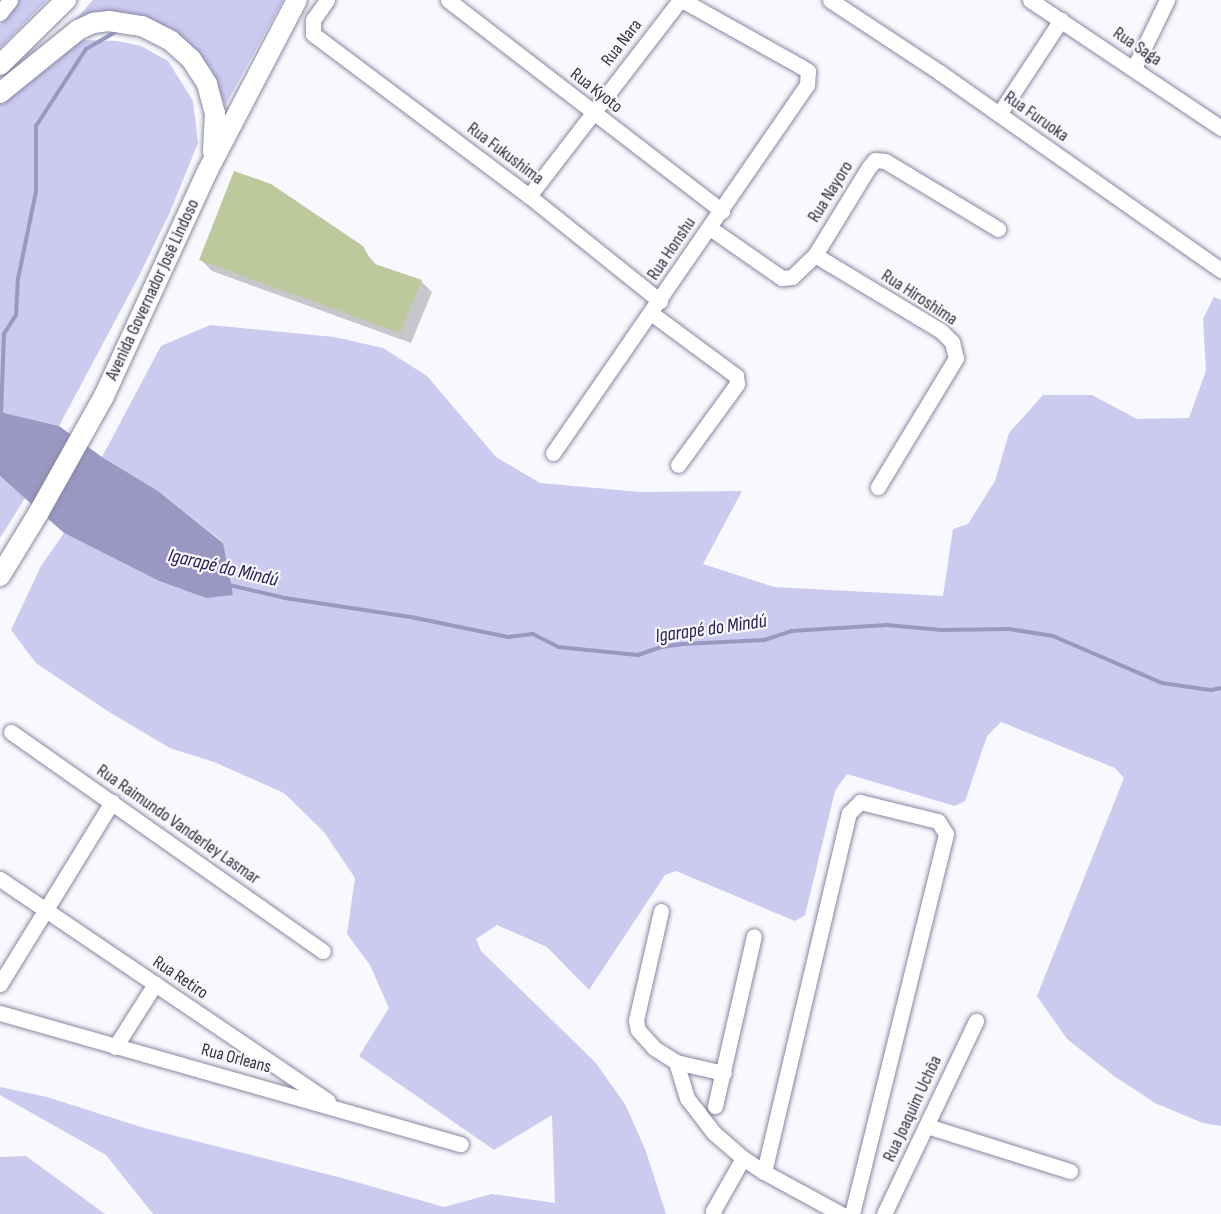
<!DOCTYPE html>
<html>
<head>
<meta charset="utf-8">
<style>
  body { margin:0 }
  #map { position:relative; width:1221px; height:1214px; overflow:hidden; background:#f8f8fe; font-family:"Sofia Sans Condensed",sans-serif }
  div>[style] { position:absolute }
  .green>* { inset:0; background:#cbcaef }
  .water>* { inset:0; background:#9a98c2 }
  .shadow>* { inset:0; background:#0003 }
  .stream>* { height:4px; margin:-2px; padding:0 2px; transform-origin:2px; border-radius:2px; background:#9a98c2 }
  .building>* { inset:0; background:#bdc99d }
  .roads { filter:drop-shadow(0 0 2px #8887a2) drop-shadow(0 0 2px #8887a2) }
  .minor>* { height:15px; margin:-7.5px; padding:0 7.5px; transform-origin:7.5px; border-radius:7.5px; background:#fff }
  .major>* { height:20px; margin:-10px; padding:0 10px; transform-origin:10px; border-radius:10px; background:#fff }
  span { translate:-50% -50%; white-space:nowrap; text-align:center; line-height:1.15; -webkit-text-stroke:4.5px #f8f8fe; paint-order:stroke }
  .street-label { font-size:18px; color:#353440 }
  .water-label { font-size:20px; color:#292054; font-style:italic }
</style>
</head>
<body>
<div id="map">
  <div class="green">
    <div style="clip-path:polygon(19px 0,47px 0,0 48px,0 25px)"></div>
    <div style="clip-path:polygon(93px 0,283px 0,225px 106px,211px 69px,185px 39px,150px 20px,88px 16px,75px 20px)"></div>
    <div style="clip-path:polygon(82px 40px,117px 41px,141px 46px,168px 61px,193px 101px,198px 143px,170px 212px,140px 274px,59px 426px,0 412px,0 103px)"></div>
    <div style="clip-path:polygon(1214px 297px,1221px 300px,1221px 1126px,1203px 1123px,1155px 1103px,1114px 1076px,1067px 1039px,1037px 996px,1124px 778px,1115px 768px,1001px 722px,987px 736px,965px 801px,955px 806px,847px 774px,835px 791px,805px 915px,795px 921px,676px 871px,665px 875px,589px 990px,547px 947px,497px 925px,476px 939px,481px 951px,595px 1062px,625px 1104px,645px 1149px,666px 1214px,153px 1214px,106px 1155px,0 1095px,0 1087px,47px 1097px,144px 1128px,342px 1178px,444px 1207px,492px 1194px,555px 1203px,552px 1115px,494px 1150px,359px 1056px,389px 1008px,370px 965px,347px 934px,355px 878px,324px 832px,284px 793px,214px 762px,170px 748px,109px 712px,36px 663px,11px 630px,41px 566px,64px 533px,159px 581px,206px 598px,223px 542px,158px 491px,102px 457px,161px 346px,210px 325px,334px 337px,383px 348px,427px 376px,496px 457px,540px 483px,640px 492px,742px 491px,703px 564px,774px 587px,943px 596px,953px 529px,968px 524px,995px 481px,1009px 433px,1043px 395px,1092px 395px,1137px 419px,1189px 418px,1206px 371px,1203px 319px)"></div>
    <div style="clip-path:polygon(0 476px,25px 498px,0 538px)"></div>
    <div style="clip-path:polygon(26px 1156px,105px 1214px,0 1214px,0 1157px)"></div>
  </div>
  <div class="water">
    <div style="clip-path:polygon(0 412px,59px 426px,102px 457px,158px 491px,223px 543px,233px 595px,206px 598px,159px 581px,64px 533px,0 476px)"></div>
  </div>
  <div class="shadow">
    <div style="clip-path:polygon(362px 248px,378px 267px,421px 281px,432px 292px,411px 343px,212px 271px,201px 260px)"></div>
  </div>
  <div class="stream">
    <div style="left:1px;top:415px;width:81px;rotate:-87.9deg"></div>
    <div style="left:4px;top:334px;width:22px;rotate:-58deg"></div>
    <div style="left:16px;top:315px;width:36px;rotate:-87deg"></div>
    <div style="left:18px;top:279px;width:90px;rotate:-78.4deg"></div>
    <div style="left:36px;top:191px;width:65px;rotate:-90deg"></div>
    <div style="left:36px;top:126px;width:92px;rotate:-57deg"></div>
    <div style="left:86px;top:49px;width:36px;rotate:-30deg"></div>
    <div style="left:229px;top:585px;width:57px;rotate:13.1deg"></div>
    <div style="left:285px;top:598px;width:127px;rotate:8.6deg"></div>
    <div style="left:411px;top:617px;width:99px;rotate:11.7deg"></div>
    <div style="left:508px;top:637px;width:25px;rotate:-7deg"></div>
    <div style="left:533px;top:634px;width:28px;rotate:27deg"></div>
    <div style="left:558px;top:647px;width:80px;rotate:5.7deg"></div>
    <div style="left:638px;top:655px;width:24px;rotate:-19deg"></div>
    <div style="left:661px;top:647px;width:22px;rotate:-8deg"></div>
    <div style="left:683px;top:644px;width:81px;rotate:-2.8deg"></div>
    <div style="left:764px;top:640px;width:28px;rotate:-18deg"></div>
    <div style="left:791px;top:631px;width:96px;rotate:-3.6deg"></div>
    <div style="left:887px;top:625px;width:55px;rotate:5.2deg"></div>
    <div style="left:942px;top:630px;width:67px;rotate:-0.9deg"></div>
    <div style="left:1009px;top:629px;width:45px;rotate:9deg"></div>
    <div style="left:1053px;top:636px;width:119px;rotate:23.3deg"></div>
    <div style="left:1162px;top:683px;width:49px;rotate:8.1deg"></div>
    <div style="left:1211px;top:690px;width:10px;rotate:-11deg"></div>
  </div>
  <div class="building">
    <div style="clip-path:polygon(234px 171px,271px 184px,363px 246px,372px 263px,422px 280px,400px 333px,199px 260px)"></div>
  </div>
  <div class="roads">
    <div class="minor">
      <div style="left:327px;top:0;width:24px;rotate:125deg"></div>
      <div style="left:313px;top:20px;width:14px;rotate:90deg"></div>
      <div style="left:313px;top:34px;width:270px;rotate:36.9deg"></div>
      <div style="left:529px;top:196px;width:168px;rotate:38.7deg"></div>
      <div style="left:448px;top:0;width:346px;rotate:37.6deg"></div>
      <div style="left:830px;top:0;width:131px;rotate:33.4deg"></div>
      <div style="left:939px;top:72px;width:345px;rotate:35.1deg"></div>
      <div style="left:1030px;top:0;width:230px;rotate:33.8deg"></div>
      <div style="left:0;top:13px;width:16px;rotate:-52deg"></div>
      <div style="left:1134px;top:68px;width:76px;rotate:-64.1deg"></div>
      <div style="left:999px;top:114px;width:113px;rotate:-56.6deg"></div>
      <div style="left:529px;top:196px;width:247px;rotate:-52.4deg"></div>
      <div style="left:710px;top:228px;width:88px;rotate:34.8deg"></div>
      <div style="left:782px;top:278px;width:10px;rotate:-6deg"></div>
      <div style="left:792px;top:277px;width:32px;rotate:-44deg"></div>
      <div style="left:815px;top:255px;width:103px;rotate:-58.5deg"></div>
      <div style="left:869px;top:167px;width:9px;rotate:-49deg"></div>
      <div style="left:875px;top:160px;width:10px;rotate:6deg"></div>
      <div style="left:885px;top:161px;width:132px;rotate:31deg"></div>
      <div style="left:815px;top:255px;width:147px;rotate:31.1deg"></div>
      <div style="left:941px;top:331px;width:16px;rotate:45deg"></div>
      <div style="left:952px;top:342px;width:16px;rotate:76deg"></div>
      <div style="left:956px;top:358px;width:151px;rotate:121.2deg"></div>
      <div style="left:651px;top:313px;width:106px;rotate:36.5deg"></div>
      <div style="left:736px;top:376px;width:8px;rotate:83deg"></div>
      <div style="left:737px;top:384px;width:100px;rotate:126.1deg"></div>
      <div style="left:553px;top:453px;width:447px;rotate:-55.4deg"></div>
      <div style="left:807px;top:85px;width:14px;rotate:-86deg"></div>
      <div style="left:808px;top:71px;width:9px;rotate:-148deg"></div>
      <div style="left:800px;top:66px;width:135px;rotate:-150.8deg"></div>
      <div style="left:11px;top:732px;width:381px;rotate:35.1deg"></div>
      <div style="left:0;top:879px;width:396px;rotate:34.1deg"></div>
      <div style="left:661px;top:911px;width:112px;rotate:102.9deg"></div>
      <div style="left:636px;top:1020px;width:10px;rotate:79deg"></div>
      <div style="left:638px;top:1030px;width:24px;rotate:48deg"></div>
      <div style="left:654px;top:1048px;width:26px;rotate:32deg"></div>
      <div style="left:676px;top:1062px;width:49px;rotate:12.9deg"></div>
      <div style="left:0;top:984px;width:214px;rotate:-58.4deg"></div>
      <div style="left:0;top:1013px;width:479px;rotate:15.9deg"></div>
      <div style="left:115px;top:1047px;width:75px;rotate:-57.6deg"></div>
      <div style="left:676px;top:1062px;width:38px;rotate:73deg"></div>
      <div style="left:687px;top:1098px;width:44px;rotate:52.4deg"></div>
      <div style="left:714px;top:1133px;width:38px;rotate:41deg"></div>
      <div style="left:743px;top:1158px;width:25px;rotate:34deg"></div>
      <div style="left:764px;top:1172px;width:88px;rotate:28.6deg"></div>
      <div style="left:715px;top:1106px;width:174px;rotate:-77.1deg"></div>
      <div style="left:927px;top:1126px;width:150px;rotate:17.5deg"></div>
      <div style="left:764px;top:1172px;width:369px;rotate:-76.7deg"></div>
      <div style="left:849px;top:813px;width:16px;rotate:-45deg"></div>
      <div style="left:860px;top:802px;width:80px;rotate:13.7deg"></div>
      <div style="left:938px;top:821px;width:15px;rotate:58deg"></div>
      <div style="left:946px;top:834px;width:391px;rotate:103.9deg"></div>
      <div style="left:714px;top:1214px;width:3px;rotate:-108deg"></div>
      <div style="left:713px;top:1211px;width:61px;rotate:-60.5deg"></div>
      <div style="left:884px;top:1214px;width:214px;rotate:-64.5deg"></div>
    </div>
    <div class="major">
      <div style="left:0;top:65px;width:93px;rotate:-44.6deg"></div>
      <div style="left:0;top:93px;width:100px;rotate:-38.9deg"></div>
      <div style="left:78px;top:30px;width:17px;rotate:-25deg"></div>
      <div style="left:93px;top:23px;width:16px;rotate:-7deg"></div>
      <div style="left:109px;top:21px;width:33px;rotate:9deg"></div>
      <div style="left:142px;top:26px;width:33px;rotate:27deg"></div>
      <div style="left:171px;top:41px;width:27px;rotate:42deg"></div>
      <div style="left:191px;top:59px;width:30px;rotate:57deg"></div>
      <div style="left:207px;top:84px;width:30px;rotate:75deg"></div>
      <div style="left:215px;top:113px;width:39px;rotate:93deg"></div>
      <div style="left:0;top:576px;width:75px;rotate:-58.6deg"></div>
      <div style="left:39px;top:512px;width:133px;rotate:-60.7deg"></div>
      <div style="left:104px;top:396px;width:247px;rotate:-65.3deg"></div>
      <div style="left:207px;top:172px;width:194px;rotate:-62.4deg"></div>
    </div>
  </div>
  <div class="street-label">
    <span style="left:622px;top:43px;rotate:-52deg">Rua Nara</span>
    <span style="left:1137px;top:47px;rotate:34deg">Rua Saga</span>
    <span style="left:596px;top:91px;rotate:38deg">Rua Kyoto</span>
    <span style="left:1036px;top:117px;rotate:35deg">Rua Furuoka</span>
    <span style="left:505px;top:154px;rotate:37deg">Rua Fukushima</span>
    <span style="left:831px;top:192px;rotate:-58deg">Rua Nayoro</span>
    <span style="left:672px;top:249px;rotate:-56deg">Rua Honshu</span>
    <span style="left:153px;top:290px;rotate:-65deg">Avenida Governador José Lindoso</span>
    <span style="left:919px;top:298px;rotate:33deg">Rua Hiroshima</span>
    <span style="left:178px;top:825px;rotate:35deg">Rua Raimundo Vanderley Lasmar</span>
    <span style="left:180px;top:978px;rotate:34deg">Rua Retiro</span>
    <span style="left:236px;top:1059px;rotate:15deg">Rua Orleans</span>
    <span style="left:913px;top:1109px;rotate:-65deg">Rua Joaquim Uchôa</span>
  </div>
  <div class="water-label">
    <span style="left:223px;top:568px;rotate:13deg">Igarapé do Mindú</span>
    <span style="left:711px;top:629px;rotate:-8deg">Igarapé do Mindú</span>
  </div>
</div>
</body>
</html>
